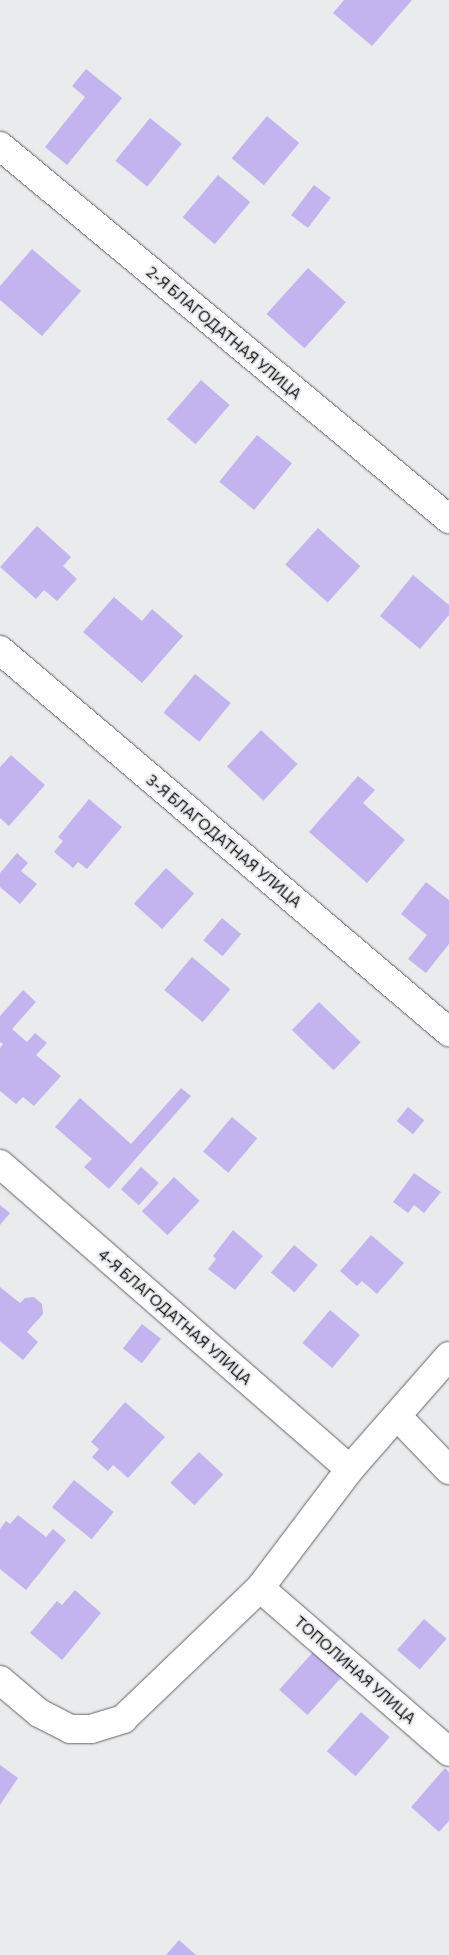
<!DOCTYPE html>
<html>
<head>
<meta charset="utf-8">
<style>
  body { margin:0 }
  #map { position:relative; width:449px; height:1955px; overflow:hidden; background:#eaebed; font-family:Commissioner,sans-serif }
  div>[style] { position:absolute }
  .building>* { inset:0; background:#c3b4f0; transform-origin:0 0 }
  .roads { filter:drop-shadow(0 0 1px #646466) drop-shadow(0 0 1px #646466) }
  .minor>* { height:28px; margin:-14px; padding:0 14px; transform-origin:14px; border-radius:14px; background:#fff }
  span { translate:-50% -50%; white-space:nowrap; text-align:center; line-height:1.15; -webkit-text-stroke:4px #eaebed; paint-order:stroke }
  .street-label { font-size:15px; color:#101111 }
</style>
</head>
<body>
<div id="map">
  <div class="building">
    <div style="clip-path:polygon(344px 0,412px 0,372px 46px,333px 13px)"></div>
    <div style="clip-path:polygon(86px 69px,122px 98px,67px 165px,45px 147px,85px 97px,72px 86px)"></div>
    <div style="left:267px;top:116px;width:42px;height:55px;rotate:40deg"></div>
    <div style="left:150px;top:118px;width:41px;height:55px;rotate:39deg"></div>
    <div style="left:218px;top:175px;width:42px;height:55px;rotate:40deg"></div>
    <div style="left:314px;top:185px;width:21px;height:38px;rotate:37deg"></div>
    <div style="clip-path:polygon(32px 249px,81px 291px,42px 336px,0 300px,0 286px)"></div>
    <div style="left:308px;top:268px;width:51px;height:62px;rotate:42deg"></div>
    <div style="left:201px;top:380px;width:38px;height:52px;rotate:41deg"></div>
    <div style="left:257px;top:435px;width:45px;height:60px;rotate:39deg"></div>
    <div style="clip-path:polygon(37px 526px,71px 557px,63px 566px,77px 579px,57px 601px,44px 590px,36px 599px,0 567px)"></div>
    <div style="left:318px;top:528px;width:57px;height:49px;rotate:42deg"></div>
    <div style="clip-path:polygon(413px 575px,449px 605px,449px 615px,420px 649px,380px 616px)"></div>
    <div style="clip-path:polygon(114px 597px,142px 621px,152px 609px,183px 636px,142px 683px,83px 632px)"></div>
    <div style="left:195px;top:674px;width:46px;height:50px;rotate:39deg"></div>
    <div style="left:261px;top:730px;width:50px;height:50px;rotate:43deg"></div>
    <div style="clip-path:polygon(11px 755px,45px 785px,9px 826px,0 818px,0 767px)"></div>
    <div style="clip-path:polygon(358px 776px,375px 790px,363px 803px,405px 840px,367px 883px,309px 832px)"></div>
    <div style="clip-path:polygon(89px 799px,122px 827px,87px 869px,78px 862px,73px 868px,54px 852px,63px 841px,58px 837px)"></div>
    <div style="clip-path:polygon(17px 853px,28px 863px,21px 871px,37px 884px,20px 904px,0 887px,0 873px)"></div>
    <div style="left:166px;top:868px;width:38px;height:48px;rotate:42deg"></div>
    <div style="clip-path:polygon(426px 882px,449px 900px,449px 944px,426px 973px,408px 959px,427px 935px,401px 914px)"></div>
    <div style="left:222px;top:918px;width:25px;height:29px;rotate:40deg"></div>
    <div style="left:192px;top:957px;width:50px;height:43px;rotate:40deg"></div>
    <div style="clip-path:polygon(23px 990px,36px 1002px,12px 1029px,27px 1042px,35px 1033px,47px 1043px,36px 1055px,61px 1076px,34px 1106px,23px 1097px,16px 1104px,0 1091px,0 1048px,3px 1044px,0 1042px,0 1016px)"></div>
    <div style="left:319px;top:1002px;width:58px;height:39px;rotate:44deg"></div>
    <div style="clip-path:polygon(181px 1088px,191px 1096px,109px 1189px,84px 1167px,92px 1159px,55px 1127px,80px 1098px,131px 1144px)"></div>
    <div style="left:408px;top:1107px;width:21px;height:18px;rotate:39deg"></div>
    <div style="left:232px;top:1117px;width:33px;height:45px;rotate:40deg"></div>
    <div style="left:141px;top:1167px;width:24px;height:30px;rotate:42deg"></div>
    <div style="clip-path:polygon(414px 1173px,441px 1192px,424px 1213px,414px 1205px,408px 1213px,393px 1202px)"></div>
    <div style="left:174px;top:1177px;width:35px;height:47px;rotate:43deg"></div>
    <div style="clip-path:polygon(0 1205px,10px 1213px,0 1225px)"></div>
    <div style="clip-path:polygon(233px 1230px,263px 1256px,235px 1290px,208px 1269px,216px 1259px,213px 1256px)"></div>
    <div style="clip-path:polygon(371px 1235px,404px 1263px,377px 1294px,362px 1281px,357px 1286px,340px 1271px)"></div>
    <div style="left:294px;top:1245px;width:31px;height:36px;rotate:40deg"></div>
    <div style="clip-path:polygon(0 1287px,20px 1303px,25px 1298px,34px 1297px,42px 1304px,43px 1314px,27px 1332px,38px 1342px,23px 1360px,0 1341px)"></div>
    <div style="left:330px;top:1310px;width:39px;height:43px;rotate:40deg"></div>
    <div style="left:142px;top:1324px;width:24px;height:31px;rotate:38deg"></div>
    <div style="clip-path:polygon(125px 1402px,165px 1437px,128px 1478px,113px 1465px,108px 1471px,92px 1457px,99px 1449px,91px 1442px)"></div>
    <div style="left:199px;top:1452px;width:33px;height:42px;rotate:43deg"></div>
    <div style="left:74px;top:1480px;width:51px;height:35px;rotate:39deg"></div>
    <div style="clip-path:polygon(18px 1515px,46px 1537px,53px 1529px,66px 1540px,26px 1590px,0 1569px,0 1529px,6px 1521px,10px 1524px)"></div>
    <div style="clip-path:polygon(75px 1590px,101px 1613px,62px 1660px,30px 1633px,57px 1601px,62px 1605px)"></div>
    <div style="left:424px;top:1619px;width:30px;height:41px;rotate:41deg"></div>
    <div style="left:314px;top:1651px;width:38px;height:52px;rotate:42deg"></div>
    <div style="left:361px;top:1712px;width:38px;height:52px;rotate:41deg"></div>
    <div style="clip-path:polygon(0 1765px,18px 1778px,0 1805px)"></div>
    <div style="clip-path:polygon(445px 1768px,449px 1772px,449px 1821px,439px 1832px,411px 1807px)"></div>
    <div style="clip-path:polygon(179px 1940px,196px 1955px,166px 1955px)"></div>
  </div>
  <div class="roads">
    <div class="minor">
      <div style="left:0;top:146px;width:584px;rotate:39.72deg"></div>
      <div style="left:0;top:650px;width:590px;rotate:40.39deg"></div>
      <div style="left:0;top:1164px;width:464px;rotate:41.1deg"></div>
      <div style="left:397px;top:1416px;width:75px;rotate:46.1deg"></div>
      <div style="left:260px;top:1588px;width:250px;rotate:40.9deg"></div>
      <div style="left:0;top:1680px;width:51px;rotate:40.2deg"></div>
      <div style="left:39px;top:1713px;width:35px;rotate:27deg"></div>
      <div style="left:70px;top:1729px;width:21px"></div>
      <div style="left:91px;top:1729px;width:34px;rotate:-17deg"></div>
      <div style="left:123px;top:1719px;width:190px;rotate:-43.7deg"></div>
      <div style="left:260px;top:1588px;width:149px;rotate:-52.9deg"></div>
      <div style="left:350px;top:1469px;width:150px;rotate:-48.8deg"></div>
    </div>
  </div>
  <div class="street-label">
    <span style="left:224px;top:333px;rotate:40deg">2-Я БЛАГОДАТНАЯ УЛИЦА</span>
    <span style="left:224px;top:841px;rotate:40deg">3-Я БЛАГОДАТНАЯ УЛИЦА</span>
    <span style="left:175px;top:1317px;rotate:41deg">4-Я БЛАГОДАТНАЯ УЛИЦА</span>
    <span style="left:355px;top:1670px;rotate:41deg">ТОПОЛИНАЯ УЛИЦА</span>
  </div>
</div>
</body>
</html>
